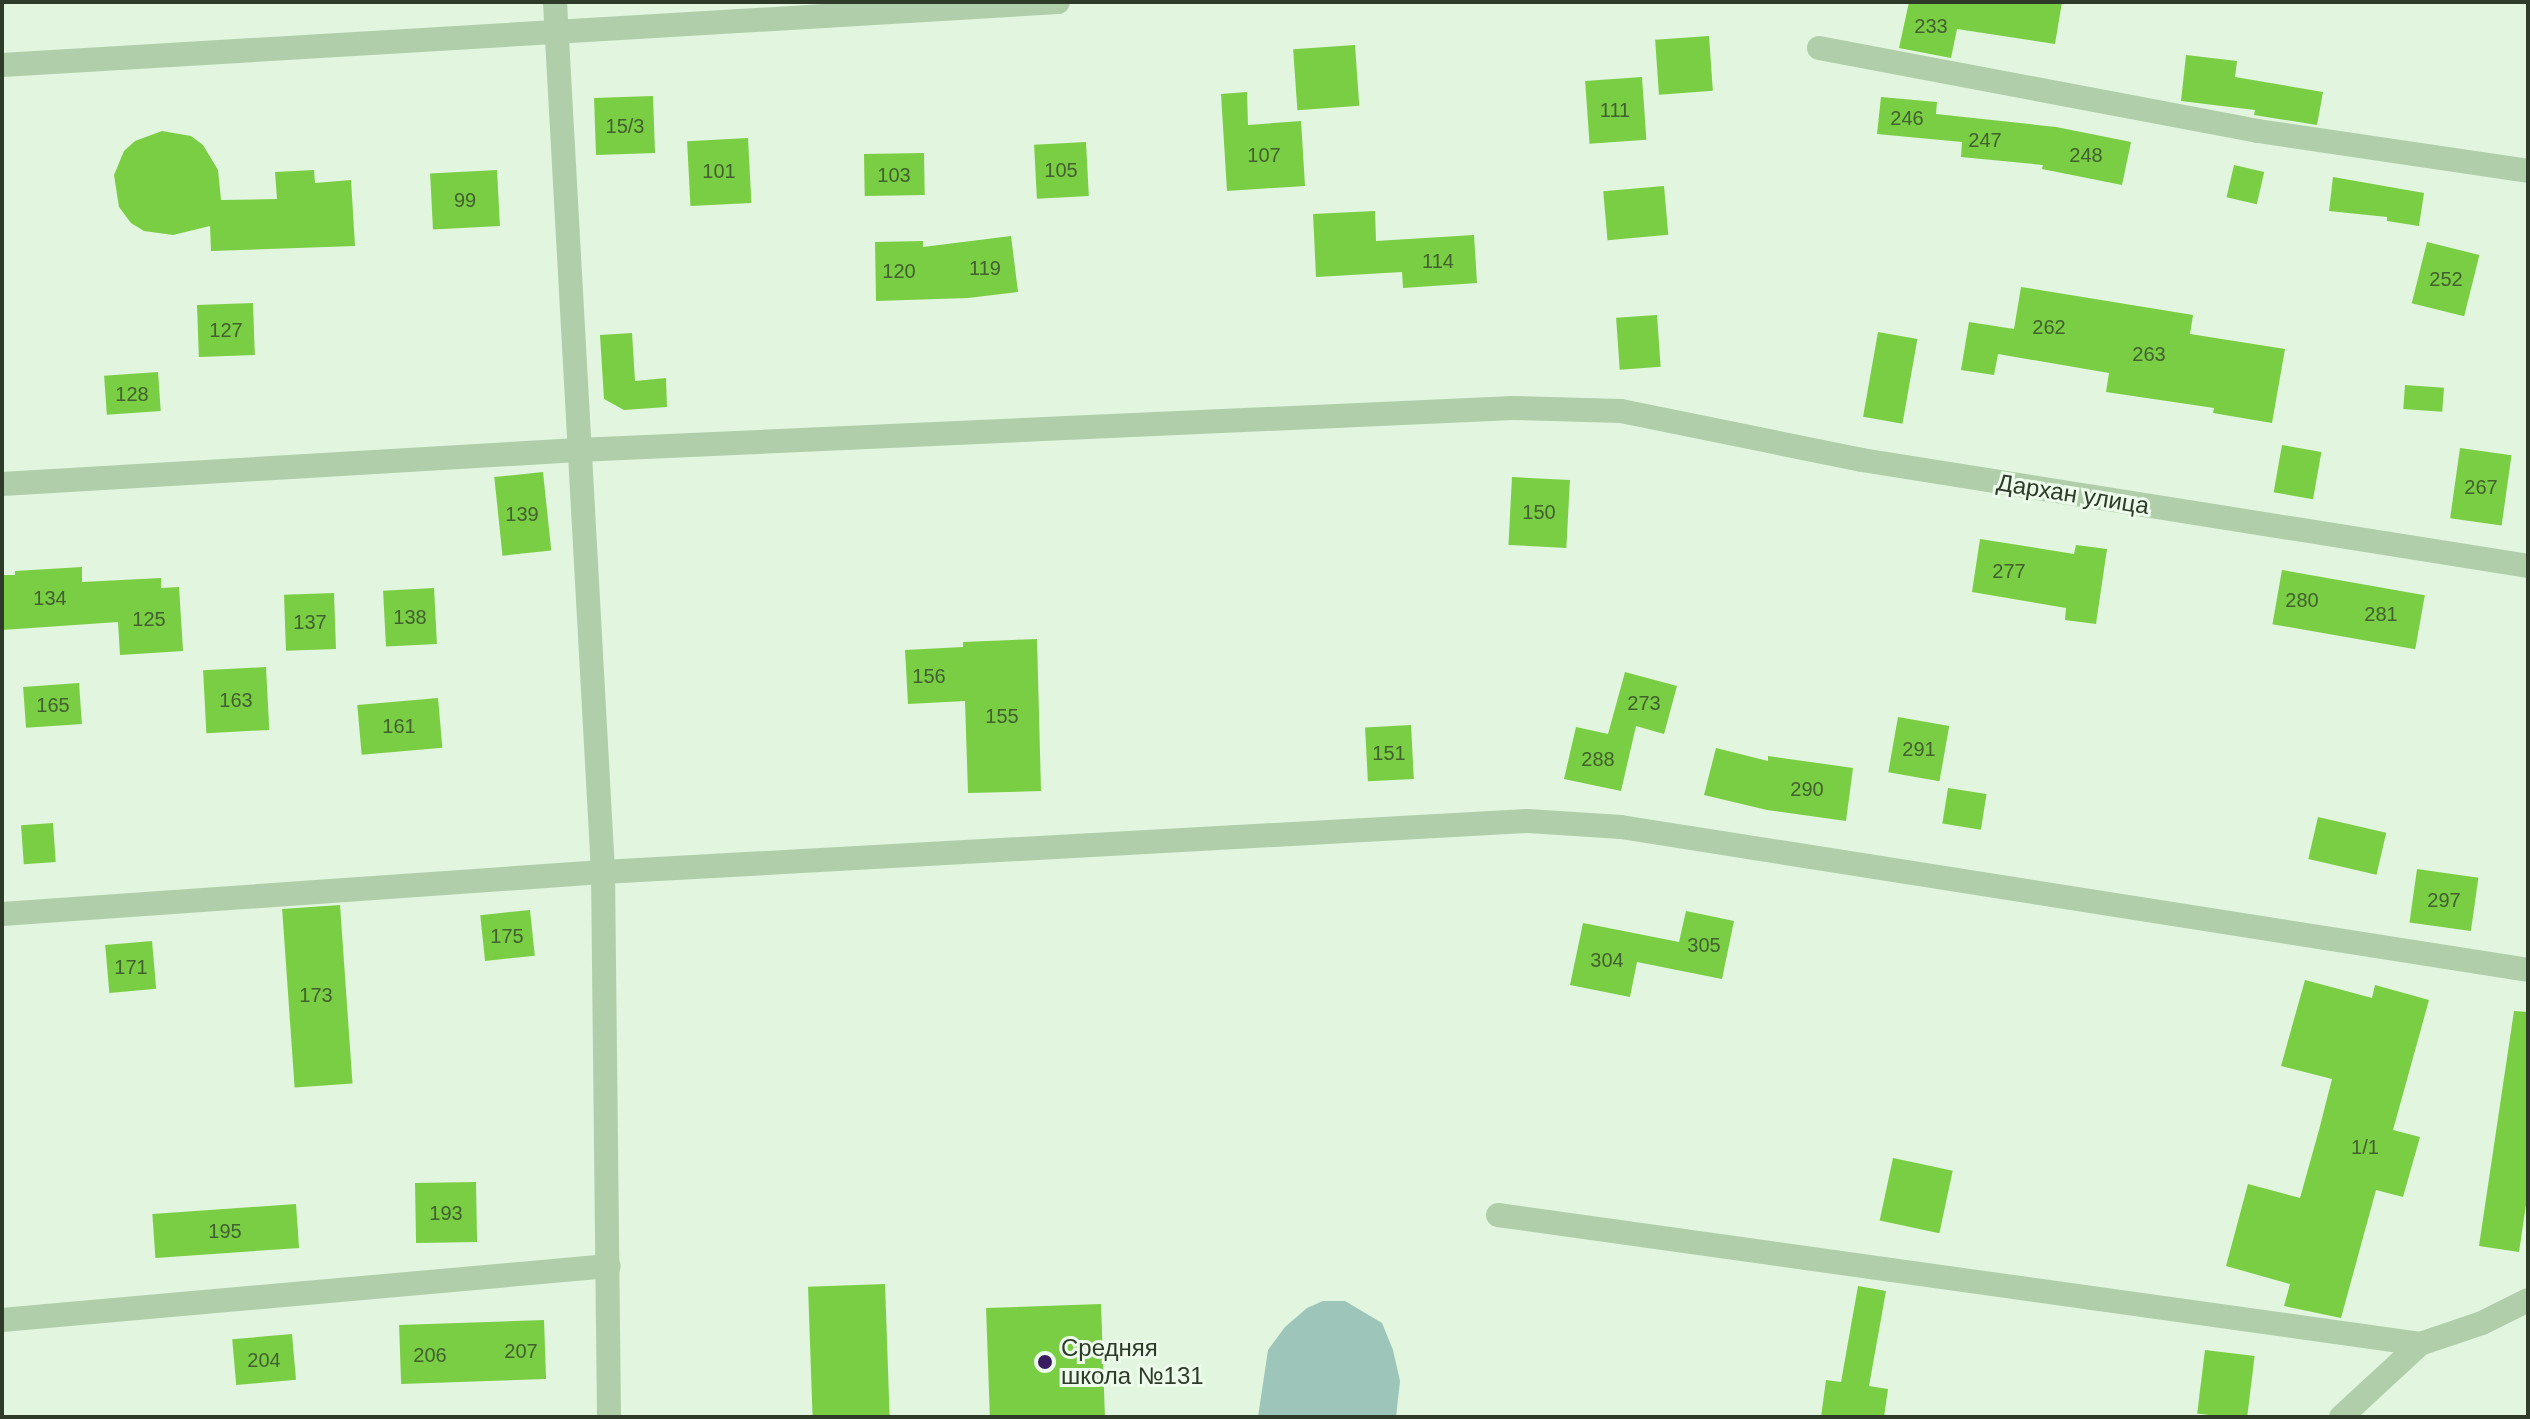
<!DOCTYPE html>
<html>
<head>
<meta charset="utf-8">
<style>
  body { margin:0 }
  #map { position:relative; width:2530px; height:1419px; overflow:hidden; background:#e1f5df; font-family:Helvetica,sans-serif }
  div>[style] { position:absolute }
  .green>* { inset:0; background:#9dc5b9 }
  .building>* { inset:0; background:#7ace43; transform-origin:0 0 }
  .minor>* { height:24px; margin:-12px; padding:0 12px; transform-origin:12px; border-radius:12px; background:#b0cea9 }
  .dots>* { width:22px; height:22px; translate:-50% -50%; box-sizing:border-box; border:4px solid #edfbec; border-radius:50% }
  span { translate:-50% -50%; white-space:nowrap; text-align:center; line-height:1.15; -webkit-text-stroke:6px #edfbec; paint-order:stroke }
  .number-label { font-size:20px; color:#426030 }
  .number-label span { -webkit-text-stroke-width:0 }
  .street-label { font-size:24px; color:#2f3b29 }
  .poi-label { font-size:24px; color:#2f3b29 }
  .left { translate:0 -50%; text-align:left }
  .frame { position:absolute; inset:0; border:4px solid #2f3b29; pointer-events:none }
</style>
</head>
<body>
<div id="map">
  <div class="green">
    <div style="clip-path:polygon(1323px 1301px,1345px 1301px,1382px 1323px,1393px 1350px,1400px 1381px,1396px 1417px,1258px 1417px,1268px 1350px,1285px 1327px,1307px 1308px)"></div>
  </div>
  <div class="building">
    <div style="clip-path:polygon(1909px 2px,2062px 2px,2055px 44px,1957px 29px,1951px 58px,1899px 48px)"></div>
    <div style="left:1709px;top:36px;width:55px;height:54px;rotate:86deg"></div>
    <div style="left:1355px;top:45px;width:61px;height:62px;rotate:86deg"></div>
    <div style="clip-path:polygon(2186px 55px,2237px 61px,2235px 77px,2323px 92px,2317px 125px,2254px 115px,2255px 110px,2181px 101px)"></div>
    <div style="left:1642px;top:77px;width:63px;height:57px;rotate:86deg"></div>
    <div style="clip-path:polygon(1247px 92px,1248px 125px,1301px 121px,1305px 186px,1227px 191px,1221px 94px)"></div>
    <div style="left:653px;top:96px;width:57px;height:59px;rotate:88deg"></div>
    <div style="clip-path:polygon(1881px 97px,1937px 102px,1936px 114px,2056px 127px,2131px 142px,2122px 185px,2042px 169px,2043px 165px,1961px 157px,1962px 142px,1877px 134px)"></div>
    <div style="clip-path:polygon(162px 131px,191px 136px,203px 145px,218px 170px,221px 200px,277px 199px,275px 172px,314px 170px,315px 183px,351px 180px,355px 246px,211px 251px,210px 226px,173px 235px,144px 231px,131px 223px,119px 207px,114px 175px,124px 151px,135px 141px)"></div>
    <div style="left:748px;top:138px;width:65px;height:61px;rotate:87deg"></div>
    <div style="left:1086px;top:142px;width:54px;height:52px;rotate:87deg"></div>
    <div style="left:924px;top:153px;width:42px;height:60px;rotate:89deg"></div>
    <div style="left:2234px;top:165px;width:31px;height:33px;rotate:13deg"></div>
    <div style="left:497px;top:170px;width:56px;height:67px;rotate:87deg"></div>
    <div style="clip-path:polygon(2333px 177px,2424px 193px,2419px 226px,2387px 221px,2387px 217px,2329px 211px)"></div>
    <div style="left:1664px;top:186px;width:49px;height:61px;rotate:85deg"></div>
    <div style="clip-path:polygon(1375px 211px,1376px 241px,1474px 235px,1477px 283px,1403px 288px,1402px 272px,1316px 277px,1313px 214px)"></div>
    <div style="clip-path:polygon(1011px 236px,1018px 292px,968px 298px,876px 301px,875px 242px,923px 241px,923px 247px)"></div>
    <div style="left:2427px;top:242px;width:54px;height:63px;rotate:14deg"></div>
    <div style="clip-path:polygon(2021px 287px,2193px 315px,2190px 334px,2285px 349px,2272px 423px,2213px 413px,2214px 408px,2106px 392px,2109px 373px,1998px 354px,1994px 375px,1961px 370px,1969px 322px,2014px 329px)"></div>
    <div style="left:253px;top:303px;width:52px;height:56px;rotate:88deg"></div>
    <div style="left:1657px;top:315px;width:52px;height:41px;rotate:86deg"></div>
    <div style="left:1878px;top:332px;width:40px;height:86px;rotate:10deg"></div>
    <div style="clip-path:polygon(632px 333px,635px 381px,666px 378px,667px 407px,624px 410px,604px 399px,600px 335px)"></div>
    <div style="left:158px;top:372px;width:39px;height:54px;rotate:86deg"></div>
    <div style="left:2405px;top:385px;width:39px;height:24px;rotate:4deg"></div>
    <div style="left:2282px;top:445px;width:40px;height:48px;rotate:10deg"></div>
    <div style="left:2460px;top:448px;width:52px;height:71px;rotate:8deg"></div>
    <div style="left:543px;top:472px;width:79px;height:49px;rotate:84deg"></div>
    <div style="left:1512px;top:477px;width:58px;height:68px;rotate:3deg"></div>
    <div style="clip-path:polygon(1980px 539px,2074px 554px,2076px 545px,2107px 549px,2096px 624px,2065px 620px,2066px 608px,1972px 592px)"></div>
    <div style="clip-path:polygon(82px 567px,82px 582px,161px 578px,161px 588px,179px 587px,183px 651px,120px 655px,118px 622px,2px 630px,2px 575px,15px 575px,15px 571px)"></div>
    <div style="left:2282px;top:570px;width:145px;height:55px;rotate:10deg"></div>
    <div style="left:434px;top:588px;width:56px;height:51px;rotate:87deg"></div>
    <div style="left:334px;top:593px;width:56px;height:50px;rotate:88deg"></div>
    <div style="clip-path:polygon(1037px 639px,1041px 791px,968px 793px,965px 701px,908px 704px,905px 650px,963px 647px,963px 642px)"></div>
    <div style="left:266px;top:667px;width:63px;height:63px;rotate:87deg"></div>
    <div style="clip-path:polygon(1625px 672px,1677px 686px,1664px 734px,1636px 726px,1621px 791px,1564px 779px,1576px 727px,1608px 734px)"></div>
    <div style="left:79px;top:683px;width:41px;height:56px;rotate:86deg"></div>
    <div style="left:438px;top:698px;width:50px;height:81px;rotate:85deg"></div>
    <div style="left:1898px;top:717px;width:52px;height:56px;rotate:10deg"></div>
    <div style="left:1411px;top:725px;width:54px;height:46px;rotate:87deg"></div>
    <div style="clip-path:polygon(1716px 748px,1768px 761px,1768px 756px,1853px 768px,1846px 821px,1767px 810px,1704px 795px)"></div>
    <div style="left:1948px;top:788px;width:39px;height:36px;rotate:9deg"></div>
    <div style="left:2318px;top:817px;width:70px;height:43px;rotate:13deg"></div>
    <div style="left:53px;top:823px;width:39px;height:32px;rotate:86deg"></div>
    <div style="left:2417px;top:869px;width:62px;height:54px;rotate:8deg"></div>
    <div style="left:340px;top:905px;width:179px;height:58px;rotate:86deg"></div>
    <div style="left:530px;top:910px;width:46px;height:50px;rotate:84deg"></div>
    <div style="clip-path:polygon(1686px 911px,1734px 921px,1722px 979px,1637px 962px,1630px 997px,1570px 985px,1583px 923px,1679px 942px)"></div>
    <div style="left:152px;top:941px;width:48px;height:47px;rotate:85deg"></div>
    <div style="clip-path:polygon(2305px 980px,2372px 998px,2375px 985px,2429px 1000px,2393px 1130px,2420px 1137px,2403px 1197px,2376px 1190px,2341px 1318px,2284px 1306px,2290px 1284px,2226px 1266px,2248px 1184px,2300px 1198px,2319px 1130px,2332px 1079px,2281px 1066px)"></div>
    <div style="clip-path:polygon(2514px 1011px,2528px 1012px,2528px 1191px,2519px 1252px,2479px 1246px)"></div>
    <div style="left:1893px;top:1158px;width:61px;height:64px;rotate:12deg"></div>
    <div style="left:476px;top:1182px;width:60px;height:61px;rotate:89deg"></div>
    <div style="left:296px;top:1204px;width:44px;height:144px;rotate:86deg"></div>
    <div style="left:885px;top:1284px;width:133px;height:77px;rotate:88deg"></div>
    <div style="clip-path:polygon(1858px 1286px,1886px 1291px,1869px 1386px,1888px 1389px,1884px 1417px,1821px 1417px,1826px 1380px,1841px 1382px)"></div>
    <div style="left:1101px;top:1304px;width:113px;height:115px;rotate:88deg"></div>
    <div style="left:544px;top:1320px;width:59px;height:145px;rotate:88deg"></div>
    <div style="left:292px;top:1334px;width:46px;height:60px;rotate:85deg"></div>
    <div style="left:2205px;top:1350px;width:50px;height:64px;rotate:7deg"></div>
  </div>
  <div class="minor">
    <div style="left:555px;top:2px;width:871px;rotate:86.84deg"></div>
    <div style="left:603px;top:872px;width:545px;rotate:89.37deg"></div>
    <div style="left:1819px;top:48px;width:447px;rotate:10.7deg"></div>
    <div style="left:2258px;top:131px;width:273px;rotate:8.4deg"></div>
    <div style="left:2px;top:65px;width:1058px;rotate:-3.41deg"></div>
    <div style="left:2px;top:484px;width:577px;rotate:-3.38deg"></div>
    <div style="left:578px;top:450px;width:936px;rotate:-2.57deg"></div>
    <div style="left:1513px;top:408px;width:108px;rotate:1.6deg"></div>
    <div style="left:1621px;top:411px;width:246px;rotate:11.5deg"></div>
    <div style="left:1862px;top:460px;width:674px;rotate:9.04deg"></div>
    <div style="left:2px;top:914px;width:602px;rotate:-4deg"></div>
    <div style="left:603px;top:872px;width:926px;rotate:-3.16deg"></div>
    <div style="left:1528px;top:821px;width:93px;rotate:3.7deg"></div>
    <div style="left:1621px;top:827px;width:918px;rotate:8.96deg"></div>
    <div style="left:1498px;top:1215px;width:931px;rotate:7.96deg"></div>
    <div style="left:2px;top:1320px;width:609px;rotate:-5.08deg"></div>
    <div style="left:2341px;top:1417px;width:108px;rotate:-42.7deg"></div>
    <div style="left:2420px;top:1344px;width:65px;rotate:-18.7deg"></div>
    <div style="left:2482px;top:1323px;width:51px;rotate:-26.6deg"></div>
  </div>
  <div class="dots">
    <div style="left:1045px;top:1362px;background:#391b60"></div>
  </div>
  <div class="number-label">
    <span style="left:1931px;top:26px">233</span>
    <span style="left:1615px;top:110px">111</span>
    <span style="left:1907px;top:118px">246</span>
    <span style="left:625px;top:126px">15/3</span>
    <span style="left:1985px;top:140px">247</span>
    <span style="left:1264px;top:155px">107</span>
    <span style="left:2086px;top:155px">248</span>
    <span style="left:1061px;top:170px">105</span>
    <span style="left:719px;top:171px">101</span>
    <span style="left:894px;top:175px">103</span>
    <span style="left:465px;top:200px">99</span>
    <span style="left:1438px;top:261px">114</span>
    <span style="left:985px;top:268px">119</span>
    <span style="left:899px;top:271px">120</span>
    <span style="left:2446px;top:279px">252</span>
    <span style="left:2049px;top:327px">262</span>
    <span style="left:226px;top:330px">127</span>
    <span style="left:2149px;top:354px">263</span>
    <span style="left:132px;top:394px">128</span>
    <span style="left:2481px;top:487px">267</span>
    <span style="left:1539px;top:512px">150</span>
    <span style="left:522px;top:514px">139</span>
    <span style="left:2009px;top:571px">277</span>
    <span style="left:50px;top:598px">134</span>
    <span style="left:2302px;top:600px">280</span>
    <span style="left:2381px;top:614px">281</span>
    <span style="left:410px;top:617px">138</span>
    <span style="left:149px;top:619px">125</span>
    <span style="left:310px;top:622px">137</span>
    <span style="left:929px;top:676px">156</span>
    <span style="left:236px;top:700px">163</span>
    <span style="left:1644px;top:703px">273</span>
    <span style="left:53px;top:705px">165</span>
    <span style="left:1002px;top:716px">155</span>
    <span style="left:399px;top:726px">161</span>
    <span style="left:1919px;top:749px">291</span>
    <span style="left:1389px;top:753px">151</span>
    <span style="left:1598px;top:759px">288</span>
    <span style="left:1807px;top:789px">290</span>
    <span style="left:2444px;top:900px">297</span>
    <span style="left:507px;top:936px">175</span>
    <span style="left:1704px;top:945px">305</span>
    <span style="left:1607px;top:960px">304</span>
    <span style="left:131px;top:967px">171</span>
    <span style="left:316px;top:995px">173</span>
    <span style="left:2365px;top:1147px">1/1</span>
    <span style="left:446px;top:1213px">193</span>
    <span style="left:225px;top:1231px">195</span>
    <span style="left:521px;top:1351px">207</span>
    <span style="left:430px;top:1355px">206</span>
    <span style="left:264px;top:1360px">204</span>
  </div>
  <div class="street-label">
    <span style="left:2073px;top:494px;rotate:9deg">Дархан улица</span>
  </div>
  <div class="poi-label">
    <span class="left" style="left:1061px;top:1362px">Средняя<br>школа №131</span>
  </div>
  <div class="frame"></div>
</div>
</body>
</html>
